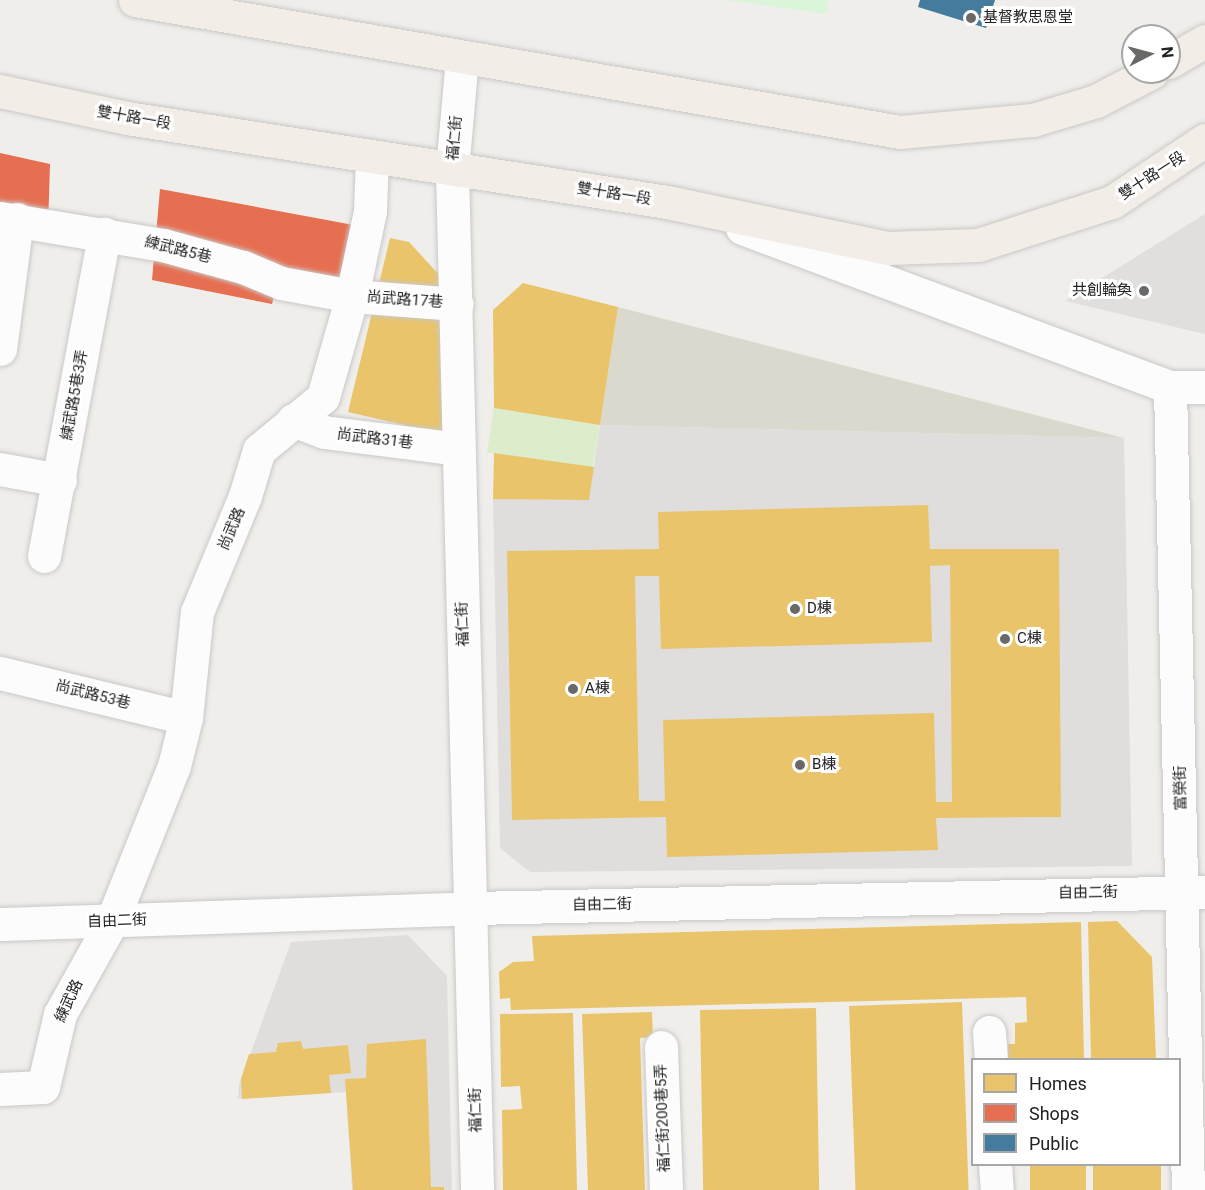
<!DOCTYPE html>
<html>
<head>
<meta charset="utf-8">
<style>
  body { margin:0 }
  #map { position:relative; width:1205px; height:1190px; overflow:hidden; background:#f0eeeb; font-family:Roboto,"Noto Sans TC",sans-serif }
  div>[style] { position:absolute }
  .residential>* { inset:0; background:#dfdedc }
  .construction>* { inset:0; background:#d9d9cd }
  .grass>* { inset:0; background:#ddeccb; transform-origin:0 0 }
  .park>* { inset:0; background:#daf5da }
  .parking>* { inset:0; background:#e0dfde }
  .homes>* { inset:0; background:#e9c46a; transform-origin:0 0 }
  .shops>* { inset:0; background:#e76f51 }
  .public>* { inset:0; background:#457b9d }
  .roads { filter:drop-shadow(0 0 2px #c9c8c7) drop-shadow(0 0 2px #c9c8c7) }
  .minor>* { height:33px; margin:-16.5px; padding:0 16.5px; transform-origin:16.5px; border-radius:16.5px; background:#fdfcfc }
  .major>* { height:33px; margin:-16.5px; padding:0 16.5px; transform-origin:16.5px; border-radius:16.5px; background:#f3ede7 }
  .dots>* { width:16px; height:16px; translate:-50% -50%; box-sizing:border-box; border:3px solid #fff; border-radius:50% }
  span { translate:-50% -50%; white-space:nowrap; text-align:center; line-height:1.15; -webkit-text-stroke:6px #fff; paint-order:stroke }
  .poi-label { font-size:15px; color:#222 }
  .left { translate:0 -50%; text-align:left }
  .right { translate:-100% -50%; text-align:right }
  .street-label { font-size:15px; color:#222 }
  .legend { position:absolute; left:971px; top:1058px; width:210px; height:108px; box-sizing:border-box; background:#fff; border:2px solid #a7a7a7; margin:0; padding:8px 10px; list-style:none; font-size:18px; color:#222 }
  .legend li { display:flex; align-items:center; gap:12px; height:30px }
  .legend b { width:30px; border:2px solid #a7a7a7 }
  .north { position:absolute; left:1121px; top:24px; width:60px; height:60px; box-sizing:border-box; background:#fff; border:2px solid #a7a7a7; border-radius:50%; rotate:84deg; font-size:16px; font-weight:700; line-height:24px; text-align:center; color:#222 }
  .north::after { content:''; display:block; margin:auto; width:21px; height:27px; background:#6a6968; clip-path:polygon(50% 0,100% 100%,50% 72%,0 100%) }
</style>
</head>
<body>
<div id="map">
  <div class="residential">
    <div style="clip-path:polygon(600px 425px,1124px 438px,1132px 866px,530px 872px,500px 848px,493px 499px,589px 500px)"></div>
    <div style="clip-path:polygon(408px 935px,447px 976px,452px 1190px,352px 1190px,346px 1092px,238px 1099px,239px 1085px,291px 942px)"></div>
  </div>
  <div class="construction">
    <div style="clip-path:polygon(618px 307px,1124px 438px,600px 425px)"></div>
  </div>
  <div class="grass">
    <div style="left:494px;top:408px;width:107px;height:45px;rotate:9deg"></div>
  </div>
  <div class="park">
    <div style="clip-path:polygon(725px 0,828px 0,827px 14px)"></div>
  </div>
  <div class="parking">
    <div style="clip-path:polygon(1205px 214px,1205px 334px,1065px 301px)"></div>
  </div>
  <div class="homes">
    <div style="clip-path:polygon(390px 238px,409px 242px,442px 278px,447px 435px,348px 412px)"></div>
    <div style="clip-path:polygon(523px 283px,618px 307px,600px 425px,494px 408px,493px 310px)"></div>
    <div style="clip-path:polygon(494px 453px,594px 467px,589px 500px,493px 499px)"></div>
    <div style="clip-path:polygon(evenodd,928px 505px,930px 549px,1059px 549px,1061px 817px,936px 818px,938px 850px,667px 857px,666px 817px,512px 820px,507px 551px,659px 549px,658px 512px,928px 505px,950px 565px,952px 802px,936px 802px,934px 713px,663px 720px,665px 801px,639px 801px,635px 576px,659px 576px,661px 649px,932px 642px,930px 566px,950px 565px)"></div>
    <div style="clip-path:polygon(1117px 921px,1152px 957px,1156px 1060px,1091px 1060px,1088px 922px)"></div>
    <div style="clip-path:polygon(1081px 922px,1084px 1060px,1008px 1060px,1008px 1044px,1015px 1044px,1015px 1023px,1027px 1022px,1026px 997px,511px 1010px,510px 998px,500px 999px,499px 972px,513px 962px,534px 961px,532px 936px)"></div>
    <div style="left:962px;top:1002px;width:188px;height:113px;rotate:88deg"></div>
    <div style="left:816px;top:1008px;width:182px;height:116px;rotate:89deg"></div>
    <div style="clip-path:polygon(652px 1012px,653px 1037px,640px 1038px,645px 1190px,588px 1190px,582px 1014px)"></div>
    <div style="clip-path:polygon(573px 1013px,577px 1190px,503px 1190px,502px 1110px,522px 1109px,520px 1086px,501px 1087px,500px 1014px)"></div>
    <div style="clip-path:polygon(426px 1039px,431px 1187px,444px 1187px,444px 1190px,353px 1190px,345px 1079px,366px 1078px,367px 1044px)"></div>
    <div style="clip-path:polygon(301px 1041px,303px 1049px,348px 1045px,351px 1073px,329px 1075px,331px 1093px,242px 1099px,241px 1079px,249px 1054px,276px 1052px,278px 1043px)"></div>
    <div style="left:1030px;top:1164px;width:56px;height:26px"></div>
    <div style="left:1093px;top:1164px;width:68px;height:26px"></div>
  </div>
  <div class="shops">
    <div style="clip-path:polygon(0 153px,50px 164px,48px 229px,0 219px)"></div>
    <div style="clip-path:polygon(160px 189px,375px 229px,358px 300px,281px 271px,272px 304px,152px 280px)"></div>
  </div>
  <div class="public">
    <div style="clip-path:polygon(920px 0,995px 0,986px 28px,918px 7px)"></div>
  </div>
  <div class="roads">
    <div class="minor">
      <div style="left:462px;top:58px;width:113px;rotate:95.1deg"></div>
      <div style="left:452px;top:171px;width:1019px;rotate:88.59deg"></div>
      <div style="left:0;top:218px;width:165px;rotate:9.4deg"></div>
      <div style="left:163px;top:245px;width:83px;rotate:15.4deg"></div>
      <div style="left:243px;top:267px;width:41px;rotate:22.8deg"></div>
      <div style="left:281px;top:283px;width:72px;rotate:10.4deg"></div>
      <div style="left:352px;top:296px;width:105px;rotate:4.4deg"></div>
      <div style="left:742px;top:228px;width:457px;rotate:20.4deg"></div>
      <div style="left:1170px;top:387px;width:35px"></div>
      <div style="left:0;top:349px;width:131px;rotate:-82.5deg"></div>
      <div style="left:1170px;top:387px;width:803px;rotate:88.72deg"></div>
      <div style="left:293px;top:420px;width:33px;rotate:21deg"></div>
      <div style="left:324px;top:432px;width:135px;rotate:7.2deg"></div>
      <div style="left:0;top:469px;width:61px;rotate:10.4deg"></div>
      <div style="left:44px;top:556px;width:328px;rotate:-79.4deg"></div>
      <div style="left:0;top:673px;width:191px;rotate:13.6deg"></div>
      <div style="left:0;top:924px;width:473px;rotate:-1.9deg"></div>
      <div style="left:473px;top:908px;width:732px;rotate:-1.25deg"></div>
      <div style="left:989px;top:1032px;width:28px;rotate:86deg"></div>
      <div style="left:661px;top:1047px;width:143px;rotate:88deg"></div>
      <div style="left:0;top:1089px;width:43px;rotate:-2.7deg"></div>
      <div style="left:43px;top:1087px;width:75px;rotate:-76.9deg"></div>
      <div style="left:60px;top:1014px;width:107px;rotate:-60.8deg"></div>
      <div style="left:112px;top:921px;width:167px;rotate:-68.2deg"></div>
      <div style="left:174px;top:766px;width:49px;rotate:-76deg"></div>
      <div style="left:186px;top:718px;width:107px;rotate:-84.1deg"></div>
      <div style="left:197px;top:612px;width:126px;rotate:-67.5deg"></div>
      <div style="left:245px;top:496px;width:48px;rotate:-73.1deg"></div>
      <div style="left:259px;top:450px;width:83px;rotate:-39.6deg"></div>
      <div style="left:323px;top:397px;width:105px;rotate:-74deg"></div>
      <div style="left:352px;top:296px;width:87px;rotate:-78deg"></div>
      <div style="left:370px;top:211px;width:54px;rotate:-87.9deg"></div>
      <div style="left:995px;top:1164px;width:26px;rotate:86deg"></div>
    </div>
    <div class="major">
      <div style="left:135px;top:0;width:776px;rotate:9.79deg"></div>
      <div style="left:900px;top:132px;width:134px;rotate:-5.2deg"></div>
      <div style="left:1033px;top:120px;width:66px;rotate:-16.8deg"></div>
      <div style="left:1096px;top:101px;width:63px;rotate:-27.4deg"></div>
      <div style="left:1169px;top:62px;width:42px;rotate:-30.3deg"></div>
      <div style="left:0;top:91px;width:130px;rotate:12deg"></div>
      <div style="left:127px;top:118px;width:546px;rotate:8.84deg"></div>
      <div style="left:667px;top:202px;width:226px;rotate:11.8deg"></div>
      <div style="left:888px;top:248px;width:90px;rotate:-1.9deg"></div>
      <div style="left:978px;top:245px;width:141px;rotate:-17.8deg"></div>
      <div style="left:1112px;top:202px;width:112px;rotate:-33.7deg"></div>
    </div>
  </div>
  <div class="dots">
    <div style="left:971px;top:18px;background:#6a6968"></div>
    <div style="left:1144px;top:291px;background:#6a6968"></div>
    <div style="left:795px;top:609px;background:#6a6968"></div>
    <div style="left:1005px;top:639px;background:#6a6968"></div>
    <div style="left:573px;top:689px;background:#6a6968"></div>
    <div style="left:800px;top:765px;background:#6a6968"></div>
  </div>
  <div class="poi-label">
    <span class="left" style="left:983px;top:18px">基督教思恩堂</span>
    <span class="right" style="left:1132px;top:291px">共創輪奐</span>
    <span class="left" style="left:807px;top:609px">D棟</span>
    <span class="left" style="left:1017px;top:639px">C棟</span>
    <span class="left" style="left:585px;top:689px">A棟</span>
    <span class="left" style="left:812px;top:765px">B棟</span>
  </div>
  <div class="street-label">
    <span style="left:134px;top:118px;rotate:10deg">雙十路一段</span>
    <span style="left:455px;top:138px;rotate:-85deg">福仁街</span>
    <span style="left:1152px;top:176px;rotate:-33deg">雙十路一段</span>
    <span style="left:614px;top:194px;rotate:9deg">雙十路一段</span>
    <span style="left:178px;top:250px;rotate:14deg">練武路5巷</span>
    <span style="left:405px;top:300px;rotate:4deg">尚武路17巷</span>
    <span style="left:75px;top:395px;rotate:-80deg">練武路5巷3弄</span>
    <span style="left:375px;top:439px;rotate:7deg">尚武路31巷</span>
    <span style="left:232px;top:529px;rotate:-67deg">尚武路</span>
    <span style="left:463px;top:624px;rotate:-92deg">福仁街</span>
    <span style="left:93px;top:695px;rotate:14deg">尚武路53巷</span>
    <span style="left:1181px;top:788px;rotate:-91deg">富榮街</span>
    <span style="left:1088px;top:893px;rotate:-1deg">自由二街</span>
    <span style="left:602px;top:905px;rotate:-1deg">自由二街</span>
    <span style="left:117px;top:921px;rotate:-2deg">自由二街</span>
    <span style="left:69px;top:1001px;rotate:-65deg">練武路</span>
    <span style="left:476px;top:1110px;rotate:-91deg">福仁街</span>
    <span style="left:663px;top:1118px;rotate:-92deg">福仁街200巷5弄</span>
  </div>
  <ul class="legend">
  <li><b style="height:16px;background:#e9c46a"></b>Homes</li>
  <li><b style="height:16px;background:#e76f51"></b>Shops</li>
  <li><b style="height:16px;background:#457b9d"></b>Public</li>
  </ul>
  <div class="north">N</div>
</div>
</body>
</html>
